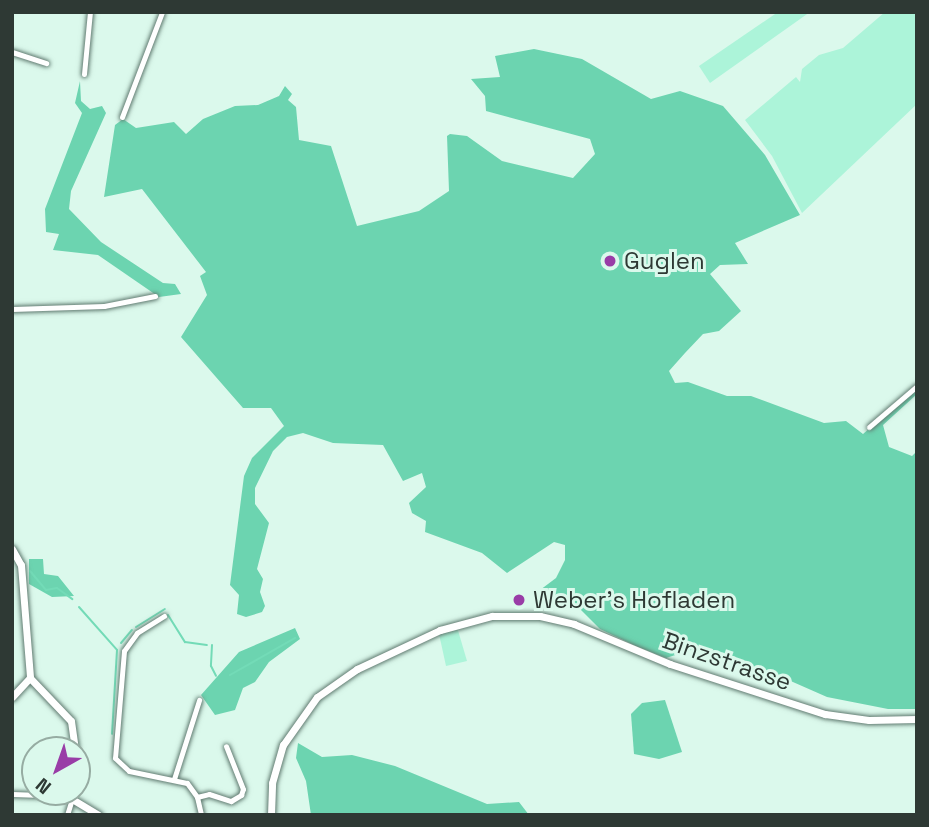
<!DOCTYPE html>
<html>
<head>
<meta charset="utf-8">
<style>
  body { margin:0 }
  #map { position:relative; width:929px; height:827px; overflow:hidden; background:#dbf9ec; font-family:"Space Grotesk",sans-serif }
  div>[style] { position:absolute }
  .green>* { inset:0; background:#acf4d9 }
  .forest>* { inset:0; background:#6cd4b0 }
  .stream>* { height:2px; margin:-1px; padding:0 1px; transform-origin:1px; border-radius:1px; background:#73dbb7 }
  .roads { filter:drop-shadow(0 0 2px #617b71) drop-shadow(0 0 2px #617b71) }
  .minor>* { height:5px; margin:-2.5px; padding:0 2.5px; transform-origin:2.5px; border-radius:2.5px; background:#fff }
  .secondary>* { height:7px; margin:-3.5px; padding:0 3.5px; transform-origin:3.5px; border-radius:3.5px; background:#fff }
  .dots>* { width:19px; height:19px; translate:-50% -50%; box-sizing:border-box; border:4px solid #dbf9ec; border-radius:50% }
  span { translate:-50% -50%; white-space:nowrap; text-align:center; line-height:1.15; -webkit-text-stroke:6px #dbf9ec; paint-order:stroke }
  .poi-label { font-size:24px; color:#2e3934 }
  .left { translate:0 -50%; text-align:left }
  .street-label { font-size:24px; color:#2e3934 }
  .frame { position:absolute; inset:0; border:14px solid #2e3934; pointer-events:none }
  .north { position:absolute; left:21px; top:736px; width:70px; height:70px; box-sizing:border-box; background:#dbf9ec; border:2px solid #96aca2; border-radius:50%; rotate:220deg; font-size:19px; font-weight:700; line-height:28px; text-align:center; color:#2e3934 }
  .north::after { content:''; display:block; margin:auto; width:24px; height:32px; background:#993da7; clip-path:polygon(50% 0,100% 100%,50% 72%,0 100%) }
</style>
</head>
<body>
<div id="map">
  <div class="green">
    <div style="clip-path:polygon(778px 12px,810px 12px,710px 83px,699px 66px)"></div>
    <div style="clip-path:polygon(885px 12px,917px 12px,917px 104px,802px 213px,772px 156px,745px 120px,796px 77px,800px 82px,802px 69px,819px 55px,843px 48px)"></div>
    <div style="clip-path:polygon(457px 627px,467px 661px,446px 666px,439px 634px)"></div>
  </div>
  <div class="forest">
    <div style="clip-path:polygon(534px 49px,582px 59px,651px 99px,680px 91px,723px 106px,765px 155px,800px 215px,735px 243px,748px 264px,720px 265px,710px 274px,741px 311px,719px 331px,703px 334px,685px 353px,669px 371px,675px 383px,688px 382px,727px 396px,751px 396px,824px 423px,846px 421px,863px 434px,917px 387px,917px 394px,883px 425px,889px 447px,912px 456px,917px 451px,917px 709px,888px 709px,827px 697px,777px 675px,694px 649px,666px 658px,636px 646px,600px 629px,574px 603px,542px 595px,540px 590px,556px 578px,565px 560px,565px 545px,554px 542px,507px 573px,482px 553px,425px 532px,426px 521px,412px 513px,409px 503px,426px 487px,422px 473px,403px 481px,383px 445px,333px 443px,303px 433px,287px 437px,273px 451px,255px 488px,255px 504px,269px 523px,257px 569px,263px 579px,260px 592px,265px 606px,262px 612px,246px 617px,237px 614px,239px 595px,230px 585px,244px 476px,252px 458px,284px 426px,271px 408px,243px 408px,181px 337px,207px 295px,200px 276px,206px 272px,142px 189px,104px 197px,115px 125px,123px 119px,136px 128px,174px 122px,186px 134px,203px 119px,235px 106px,258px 105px,279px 96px,285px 86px,292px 94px,288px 100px,296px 107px,299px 140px,331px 146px,357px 226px,419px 211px,449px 191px,447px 136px,450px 134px,467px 136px,502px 161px,573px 178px,595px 154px,590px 139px,486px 111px,485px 96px,471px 79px,500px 77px,495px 56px)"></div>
    <div style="clip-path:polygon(80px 81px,81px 101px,90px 109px,102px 106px,106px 113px,71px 191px,69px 209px,101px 242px,163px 283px,175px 284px,181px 294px,159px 297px,98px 255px,53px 250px,59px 234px,46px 232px,45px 209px,82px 113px,75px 103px)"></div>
    <div style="clip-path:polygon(29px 559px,43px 559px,44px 574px,58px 576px,74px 596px,52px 597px,29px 584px)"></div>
    <div style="clip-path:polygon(295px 628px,300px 639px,269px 662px,255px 682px,243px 688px,235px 710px,215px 715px,201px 695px,239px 652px)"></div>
    <div style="clip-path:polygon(665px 700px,682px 752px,659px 759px,634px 754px,631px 714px,642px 703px)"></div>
    <div style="clip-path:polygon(298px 743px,322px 757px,352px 755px,395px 766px,487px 804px,519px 802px,529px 815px,311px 815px,306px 781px,296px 758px)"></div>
  </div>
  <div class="stream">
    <div style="left:30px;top:571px;width:25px;rotate:50deg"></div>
    <div style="left:46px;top:590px;width:11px;rotate:-10deg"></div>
    <div style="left:57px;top:588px;width:19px;rotate:36deg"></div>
    <div style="left:79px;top:607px;width:57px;rotate:48.5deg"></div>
    <div style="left:117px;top:650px;width:84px;rotate:93.4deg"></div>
    <div style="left:168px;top:615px;width:32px;rotate:58deg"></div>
    <div style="left:185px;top:642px;width:22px;rotate:8deg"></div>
    <div style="left:136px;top:627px;width:34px;rotate:-32deg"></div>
    <div style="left:121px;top:643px;width:17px;rotate:-50deg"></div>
    <div style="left:212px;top:645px;width:21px;rotate:93deg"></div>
    <div style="left:211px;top:666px;width:11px;rotate:63deg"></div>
    <div style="left:230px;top:675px;width:75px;rotate:-29.6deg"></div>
  </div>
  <div class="roads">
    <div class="minor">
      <div style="left:12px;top:52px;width:36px;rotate:18deg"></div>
      <div style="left:84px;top:74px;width:62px;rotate:-84.5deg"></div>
      <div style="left:122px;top:117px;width:112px;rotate:-69.1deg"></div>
      <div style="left:12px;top:309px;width:92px;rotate:-1.9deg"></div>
      <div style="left:104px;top:306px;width:52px;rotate:-11.1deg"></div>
      <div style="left:869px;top:427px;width:63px;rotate:-40.5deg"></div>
      <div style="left:164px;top:616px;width:32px;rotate:148deg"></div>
      <div style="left:137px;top:633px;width:22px;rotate:126deg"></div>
      <div style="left:124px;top:651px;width:107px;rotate:94.8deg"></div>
      <div style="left:115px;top:758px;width:19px;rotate:43deg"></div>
      <div style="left:129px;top:771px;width:59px;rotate:11.7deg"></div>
      <div style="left:187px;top:783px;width:17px;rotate:54deg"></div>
      <div style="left:197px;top:797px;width:18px;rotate:77deg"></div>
      <div style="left:174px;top:779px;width:83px;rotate:-72.4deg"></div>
      <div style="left:12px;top:794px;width:58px;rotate:2deg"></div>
      <div style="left:197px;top:797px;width:12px;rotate:-14deg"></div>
      <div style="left:209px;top:794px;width:23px;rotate:18deg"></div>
      <div style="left:231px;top:801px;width:12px;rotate:-31deg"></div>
      <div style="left:241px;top:795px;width:6px;rotate:-72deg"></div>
      <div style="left:243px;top:789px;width:46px;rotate:-111.6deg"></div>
      <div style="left:67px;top:815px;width:17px;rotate:-73deg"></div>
    </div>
    <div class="secondary">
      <div style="left:12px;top:549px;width:18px;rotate:61deg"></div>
      <div style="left:21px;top:565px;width:113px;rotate:85.4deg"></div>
      <div style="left:30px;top:678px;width:59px;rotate:46.4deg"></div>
      <div style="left:71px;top:721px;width:29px;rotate:82deg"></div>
      <div style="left:12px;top:697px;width:26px;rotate:-47deg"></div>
      <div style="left:69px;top:792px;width:8px;rotate:67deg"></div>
      <div style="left:72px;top:799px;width:31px;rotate:31deg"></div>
      <div style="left:271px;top:815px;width:32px;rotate:-88deg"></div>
      <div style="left:272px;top:783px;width:40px;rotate:-74deg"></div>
      <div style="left:283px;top:745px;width:59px;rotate:-54.7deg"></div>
      <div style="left:317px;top:697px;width:49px;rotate:-35deg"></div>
      <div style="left:357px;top:669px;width:92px;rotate:-25.2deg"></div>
      <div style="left:440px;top:630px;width:54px;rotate:-15.1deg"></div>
      <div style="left:492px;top:616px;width:48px"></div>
      <div style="left:540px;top:616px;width:35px;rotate:13deg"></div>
      <div style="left:574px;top:624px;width:104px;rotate:22.6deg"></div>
      <div style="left:670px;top:664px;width:163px;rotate:17.9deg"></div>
      <div style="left:825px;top:714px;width:44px;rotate:7.8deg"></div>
      <div style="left:869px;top:720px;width:48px;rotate:-1.2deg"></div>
    </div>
  </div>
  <div class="dots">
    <div style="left:610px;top:261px;background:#993da7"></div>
    <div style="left:519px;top:600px;background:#993da7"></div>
  </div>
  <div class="poi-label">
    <span class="left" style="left:624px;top:261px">Guglen</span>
    <span class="left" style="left:533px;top:600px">Weber's Hofladen</span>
  </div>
  <div class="street-label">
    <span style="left:727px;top:661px;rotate:19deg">Binzstrasse</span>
  </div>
  <div class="frame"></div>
  <div class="north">N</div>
</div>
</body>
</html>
